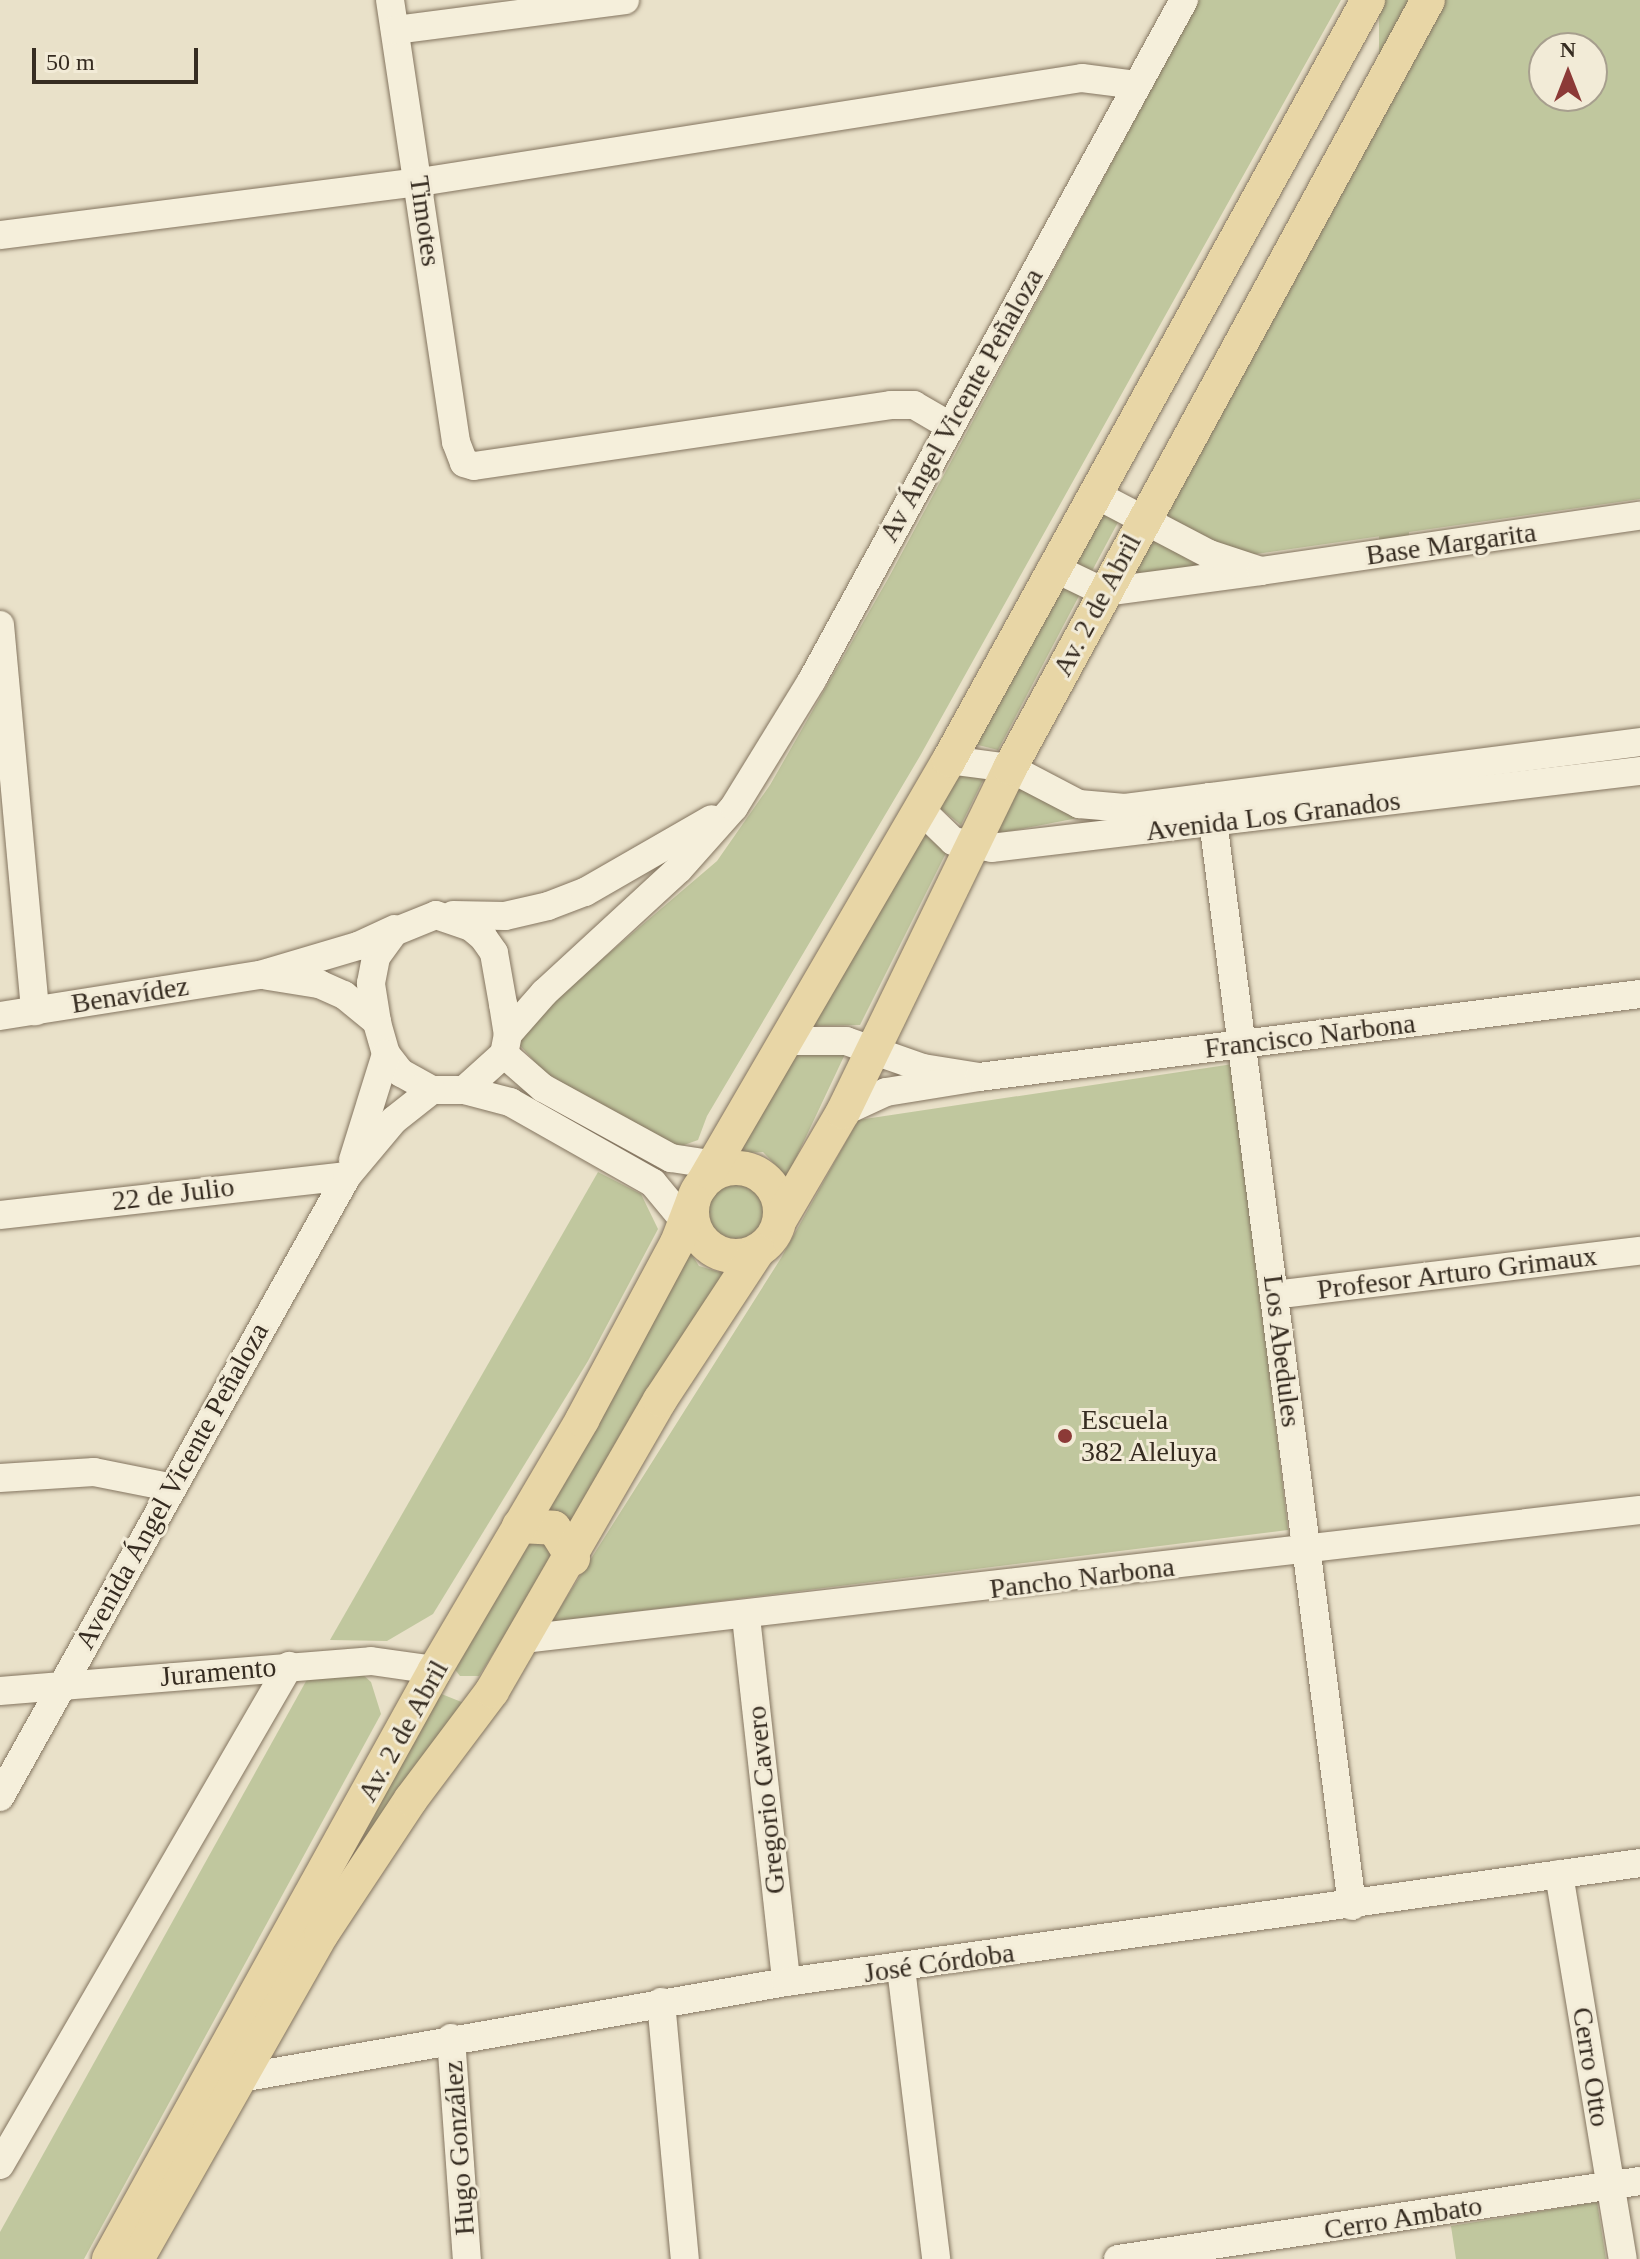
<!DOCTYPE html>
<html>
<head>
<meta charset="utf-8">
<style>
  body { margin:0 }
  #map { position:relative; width:1640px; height:2259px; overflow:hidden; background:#e9e1c9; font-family:Georgia,serif }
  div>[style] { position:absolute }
  .green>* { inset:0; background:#c0c79e; transform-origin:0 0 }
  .round { border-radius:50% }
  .roads { filter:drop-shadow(0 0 2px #847560) drop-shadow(0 0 2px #847560) }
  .minor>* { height:28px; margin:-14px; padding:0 14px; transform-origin:14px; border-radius:14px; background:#f5efdb }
  .major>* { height:34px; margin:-17px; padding:0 17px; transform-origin:17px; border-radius:17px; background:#e8d6a6 }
  .major>.ring { margin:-17px; padding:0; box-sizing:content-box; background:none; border:34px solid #e8d6a6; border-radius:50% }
  .dots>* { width:22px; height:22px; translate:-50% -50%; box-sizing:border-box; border:4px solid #f2ebd7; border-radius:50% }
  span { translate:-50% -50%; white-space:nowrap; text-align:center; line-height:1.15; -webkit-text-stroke:6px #f2ebd7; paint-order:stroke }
  .street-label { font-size:28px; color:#362c21 }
  .poi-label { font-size:28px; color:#362c21 }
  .left { translate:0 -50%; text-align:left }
  .north { position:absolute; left:1528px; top:32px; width:80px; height:80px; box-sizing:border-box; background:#f2ebd7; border:2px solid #a79f8e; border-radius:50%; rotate:0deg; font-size:22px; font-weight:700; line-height:32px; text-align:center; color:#362c21 }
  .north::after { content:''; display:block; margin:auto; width:28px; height:36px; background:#8c3a37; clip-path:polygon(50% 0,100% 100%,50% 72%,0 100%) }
  .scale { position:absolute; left:32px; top:48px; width:166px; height:36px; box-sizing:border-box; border:4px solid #362c21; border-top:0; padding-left:10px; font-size:24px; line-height:28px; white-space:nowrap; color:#362c21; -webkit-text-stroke:6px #f2ebd7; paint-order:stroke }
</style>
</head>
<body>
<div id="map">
  <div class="green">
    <div style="clip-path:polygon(1199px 0,1341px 0,920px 756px,707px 1116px,698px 1140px,673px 1149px,543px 1071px,517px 1042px,532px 1019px,717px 861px,770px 785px,889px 577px)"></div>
    <div style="left:1379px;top:0;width:30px;height:562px"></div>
    <div style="clip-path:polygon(evenodd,1445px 0,1640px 0,1640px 499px,1235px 557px,1166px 515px,1445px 0,1544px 48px,1592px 48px,1592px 96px,1544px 96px,1544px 48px)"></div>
    <div style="left:1096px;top:506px;width:27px;height:67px;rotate:28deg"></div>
    <div style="clip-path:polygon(1144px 532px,1202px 568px,1120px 581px)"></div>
    <div style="clip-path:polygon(1056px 581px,1080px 594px,998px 750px,974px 744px)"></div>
    <div style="clip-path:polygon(957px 769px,988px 770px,961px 825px,936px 805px)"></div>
    <div style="clip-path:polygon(1015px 783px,1083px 817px,990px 835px)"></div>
    <div style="clip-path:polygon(921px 831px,946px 853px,860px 1025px,811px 1026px)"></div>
    <div style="clip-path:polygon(796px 1052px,846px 1052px,787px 1177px,763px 1152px,729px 1154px)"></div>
    <div style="clip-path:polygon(1233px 1064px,1288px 1530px,551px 1622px,781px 1258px,858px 1120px)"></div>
    <div style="clip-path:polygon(598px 1172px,641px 1194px,658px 1229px,588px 1361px,433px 1614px,387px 1641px,330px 1640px)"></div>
    <div class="round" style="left:706px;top:1179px;width:60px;height:60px"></div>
    <div style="clip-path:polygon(687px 1247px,699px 1266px,726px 1274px,572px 1527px,545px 1512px)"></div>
    <div style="clip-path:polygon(527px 1537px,543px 1537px,557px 1552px,479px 1676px,460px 1676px,450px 1663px)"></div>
    <div style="clip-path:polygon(361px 1673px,371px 1682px,381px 1714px,84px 2259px,0 2259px,0 2232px,310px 1674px)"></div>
    <div style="clip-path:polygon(434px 1691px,464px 1703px,345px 1864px)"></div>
    <div style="clip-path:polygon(1597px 2202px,1606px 2259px,1456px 2259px,1451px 2226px)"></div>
  </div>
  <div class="roads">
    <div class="minor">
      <div style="left:390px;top:0;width:447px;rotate:81.5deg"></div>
      <div style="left:456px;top:442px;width:22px;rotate:69deg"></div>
      <div style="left:464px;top:463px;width:10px;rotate:17deg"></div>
      <div style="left:474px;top:466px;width:421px;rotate:-8.3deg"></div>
      <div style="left:891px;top:405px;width:23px"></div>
      <div style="left:914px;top:405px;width:42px;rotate:30.3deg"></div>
      <div style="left:395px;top:30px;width:232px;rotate:-7.4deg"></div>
      <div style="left:0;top:235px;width:423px;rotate:-7.2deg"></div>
      <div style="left:420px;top:182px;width:670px;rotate:-8.93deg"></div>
      <div style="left:1082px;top:78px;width:54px;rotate:7.4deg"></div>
      <div style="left:1052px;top:567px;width:58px;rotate:25.7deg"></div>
      <div style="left:1104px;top:592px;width:158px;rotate:-7.6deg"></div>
      <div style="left:1261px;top:571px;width:55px;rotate:-161.9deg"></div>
      <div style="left:1209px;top:554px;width:131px;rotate:-152.3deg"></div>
      <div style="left:1261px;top:571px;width:383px;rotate:-8.3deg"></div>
      <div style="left:0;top:625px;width:388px;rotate:84.8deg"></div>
      <div style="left:949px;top:760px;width:62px;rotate:7.5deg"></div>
      <div style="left:1010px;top:768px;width:78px;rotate:27.6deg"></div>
      <div style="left:1079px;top:804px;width:46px;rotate:5deg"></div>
      <div style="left:1125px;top:808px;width:519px;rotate:-7.3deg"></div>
      <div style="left:1210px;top:797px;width:1118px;rotate:82.7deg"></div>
      <div style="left:920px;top:809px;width:46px;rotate:44.1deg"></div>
      <div style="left:953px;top:841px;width:39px;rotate:10deg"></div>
      <div style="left:991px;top:848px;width:654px;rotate:-6.77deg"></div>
      <div style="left:436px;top:915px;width:37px;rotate:19deg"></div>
      <div style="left:471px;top:927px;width:16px;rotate:40deg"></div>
      <div style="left:483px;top:937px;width:19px;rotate:55deg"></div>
      <div style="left:494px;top:953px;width:52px;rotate:80deg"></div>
      <div style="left:503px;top:1004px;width:30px;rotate:81deg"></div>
      <div style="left:508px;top:1034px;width:20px;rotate:101deg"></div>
      <div style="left:504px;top:1054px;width:54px;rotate:138deg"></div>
      <div style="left:464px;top:1090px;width:32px;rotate:180deg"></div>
      <div style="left:432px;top:1090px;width:35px;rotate:-151deg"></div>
      <div style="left:401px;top:1073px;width:24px;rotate:-128deg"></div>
      <div style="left:386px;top:1054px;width:33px;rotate:-106deg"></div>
      <div style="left:377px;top:1022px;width:39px;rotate:-99deg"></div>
      <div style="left:371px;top:983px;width:26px;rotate:-79deg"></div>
      <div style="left:376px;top:957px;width:31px;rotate:-54deg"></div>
      <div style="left:394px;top:932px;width:45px;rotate:-22deg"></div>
      <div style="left:453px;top:915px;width:52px;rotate:1.1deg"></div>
      <div style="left:505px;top:916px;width:44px;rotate:-13.1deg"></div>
      <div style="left:548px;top:906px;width:40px;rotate:-21deg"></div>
      <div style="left:585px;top:892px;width:146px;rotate:-29.9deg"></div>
      <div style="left:268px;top:976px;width:52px;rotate:8.9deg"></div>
      <div style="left:319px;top:984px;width:27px;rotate:24deg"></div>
      <div style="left:344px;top:995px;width:43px;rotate:39.3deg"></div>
      <div style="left:0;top:1016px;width:263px;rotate:-9deg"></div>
      <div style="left:260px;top:975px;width:102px;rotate:-16.5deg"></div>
      <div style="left:358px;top:946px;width:40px;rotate:-25deg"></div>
      <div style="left:508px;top:1034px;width:55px;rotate:-48.7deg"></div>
      <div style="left:544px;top:993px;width:183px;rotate:-42.6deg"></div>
      <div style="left:679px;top:869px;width:83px;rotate:-48.4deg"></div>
      <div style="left:734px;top:807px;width:149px;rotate:-58.4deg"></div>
      <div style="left:812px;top:680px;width:775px;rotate:-61.32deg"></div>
      <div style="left:786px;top:1041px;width:60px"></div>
      <div style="left:846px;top:1041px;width:82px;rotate:19.3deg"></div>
      <div style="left:923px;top:1068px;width:57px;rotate:9.1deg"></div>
      <div style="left:979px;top:1077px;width:94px;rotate:170.8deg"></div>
      <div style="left:886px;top:1092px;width:47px;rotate:155.1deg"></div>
      <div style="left:504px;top:1054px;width:52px;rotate:41.1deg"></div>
      <div style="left:543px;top:1088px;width:146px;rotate:28.7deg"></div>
      <div style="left:671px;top:1158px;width:66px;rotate:8.7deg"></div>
      <div style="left:979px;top:1077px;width:666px;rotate:-7.16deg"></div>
      <div style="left:464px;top:1090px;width:48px;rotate:14.6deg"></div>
      <div style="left:510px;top:1102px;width:164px;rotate:29.5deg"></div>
      <div style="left:653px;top:1183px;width:77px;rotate:50.3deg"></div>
      <div style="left:353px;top:1160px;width:111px;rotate:-72.7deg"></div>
      <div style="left:0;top:1215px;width:349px;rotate:-6.4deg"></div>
      <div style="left:1274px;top:1295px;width:369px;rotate:-6.9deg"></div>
      <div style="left:0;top:1478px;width:94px;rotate:-3.7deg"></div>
      <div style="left:94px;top:1472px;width:76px;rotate:11.3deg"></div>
      <div style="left:746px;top:1617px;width:367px;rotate:83.7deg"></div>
      <div style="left:523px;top:1639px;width:1124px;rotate:-6.59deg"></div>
      <div style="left:0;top:1691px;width:372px;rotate:-4.6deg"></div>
      <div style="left:371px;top:1661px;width:65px;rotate:8deg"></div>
      <div style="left:0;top:1797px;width:711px;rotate:-60.8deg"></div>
      <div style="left:347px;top:1176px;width:73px;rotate:-50deg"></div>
      <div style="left:394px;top:1120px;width:48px;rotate:-38.3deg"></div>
      <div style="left:1559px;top:1874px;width:390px;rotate:80.6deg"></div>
      <div style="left:901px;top:1968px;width:293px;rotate:83.1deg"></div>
      <div style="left:661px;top:2002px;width:258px;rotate:84.7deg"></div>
      <div style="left:451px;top:2038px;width:222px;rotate:85.9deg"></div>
      <div style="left:241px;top:2078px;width:553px;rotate:-9.99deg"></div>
      <div style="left:786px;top:1982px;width:862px;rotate:-7.93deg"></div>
      <div style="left:0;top:2165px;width:577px;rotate:-59.92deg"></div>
      <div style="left:1118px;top:2259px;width:528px;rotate:-8.5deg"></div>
    </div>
    <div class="major">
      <div class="ring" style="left:692px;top:1168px;width:54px;height:54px"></div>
      <div style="left:701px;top:1186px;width:493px;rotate:-59.8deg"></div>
      <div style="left:949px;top:760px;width:868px;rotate:-61.13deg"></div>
      <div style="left:781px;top:1218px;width:123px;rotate:-59.7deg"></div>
      <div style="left:843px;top:1112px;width:382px;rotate:-64.1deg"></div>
      <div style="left:1010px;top:768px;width:874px;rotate:-61.44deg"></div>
      <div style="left:519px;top:1526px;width:35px;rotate:3deg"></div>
      <div style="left:554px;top:1528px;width:36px;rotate:58deg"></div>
      <div style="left:109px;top:2259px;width:673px;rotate:-61.04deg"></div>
      <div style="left:435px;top:1670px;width:290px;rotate:-59.5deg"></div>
      <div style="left:582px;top:1420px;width:201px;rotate:-61.8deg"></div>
      <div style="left:677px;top:1243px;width:45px;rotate:-69.1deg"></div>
      <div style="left:137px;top:2259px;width:373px;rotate:-60.4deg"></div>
      <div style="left:321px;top:1935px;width:163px;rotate:-56.5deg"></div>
      <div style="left:411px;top:1799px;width:135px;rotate:-53.1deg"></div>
      <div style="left:492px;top:1691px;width:336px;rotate:-60deg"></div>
      <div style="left:660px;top:1400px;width:178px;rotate:-56.7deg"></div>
    </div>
  </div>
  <div class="dots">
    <div style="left:1065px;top:1436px;background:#8c3a37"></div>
  </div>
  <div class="street-label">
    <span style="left:425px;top:221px;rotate:82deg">Timotes</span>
    <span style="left:961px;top:405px;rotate:-61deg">Av Ángel Vicente Peñaloza</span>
    <span style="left:1451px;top:544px;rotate:-8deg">Base Margarita</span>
    <span style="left:1097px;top:605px;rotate:-62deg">Av. 2 de Abril</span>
    <span style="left:1273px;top:816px;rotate:-7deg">Avenida Los Granados</span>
    <span style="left:130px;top:995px;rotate:-9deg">Benavídez</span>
    <span style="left:1310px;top:1036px;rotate:-7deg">Francisco Narbona</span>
    <span style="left:173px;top:1194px;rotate:-7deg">22 de Julio</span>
    <span style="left:1457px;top:1273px;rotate:-7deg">Profesor Arturo Grimaux</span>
    <span style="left:1282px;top:1351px;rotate:83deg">Los Abedules</span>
    <span style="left:172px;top:1486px;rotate:-61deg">Avenida Ángel Vicente Peñaloza</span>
    <span style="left:1082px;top:1578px;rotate:-7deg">Pancho Narbona</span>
    <span style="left:218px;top:1672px;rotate:-5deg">Juramento</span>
    <span style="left:403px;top:1731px;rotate:-61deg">Av. 2 de Abril</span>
    <span style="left:766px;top:1800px;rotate:-96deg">Gregorio Cavero</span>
    <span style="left:939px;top:1963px;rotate:-8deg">José Córdoba</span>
    <span style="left:1591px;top:2067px;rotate:81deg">Cerro Otto</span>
    <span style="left:459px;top:2148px;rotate:-94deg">Hugo González</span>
    <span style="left:1403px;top:2218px;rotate:-9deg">Cerro Ambato</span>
  </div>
  <div class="poi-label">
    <span class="left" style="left:1081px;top:1436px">Escuela<br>382 Aleluya</span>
  </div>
  <div class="north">N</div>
  <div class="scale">50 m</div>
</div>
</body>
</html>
